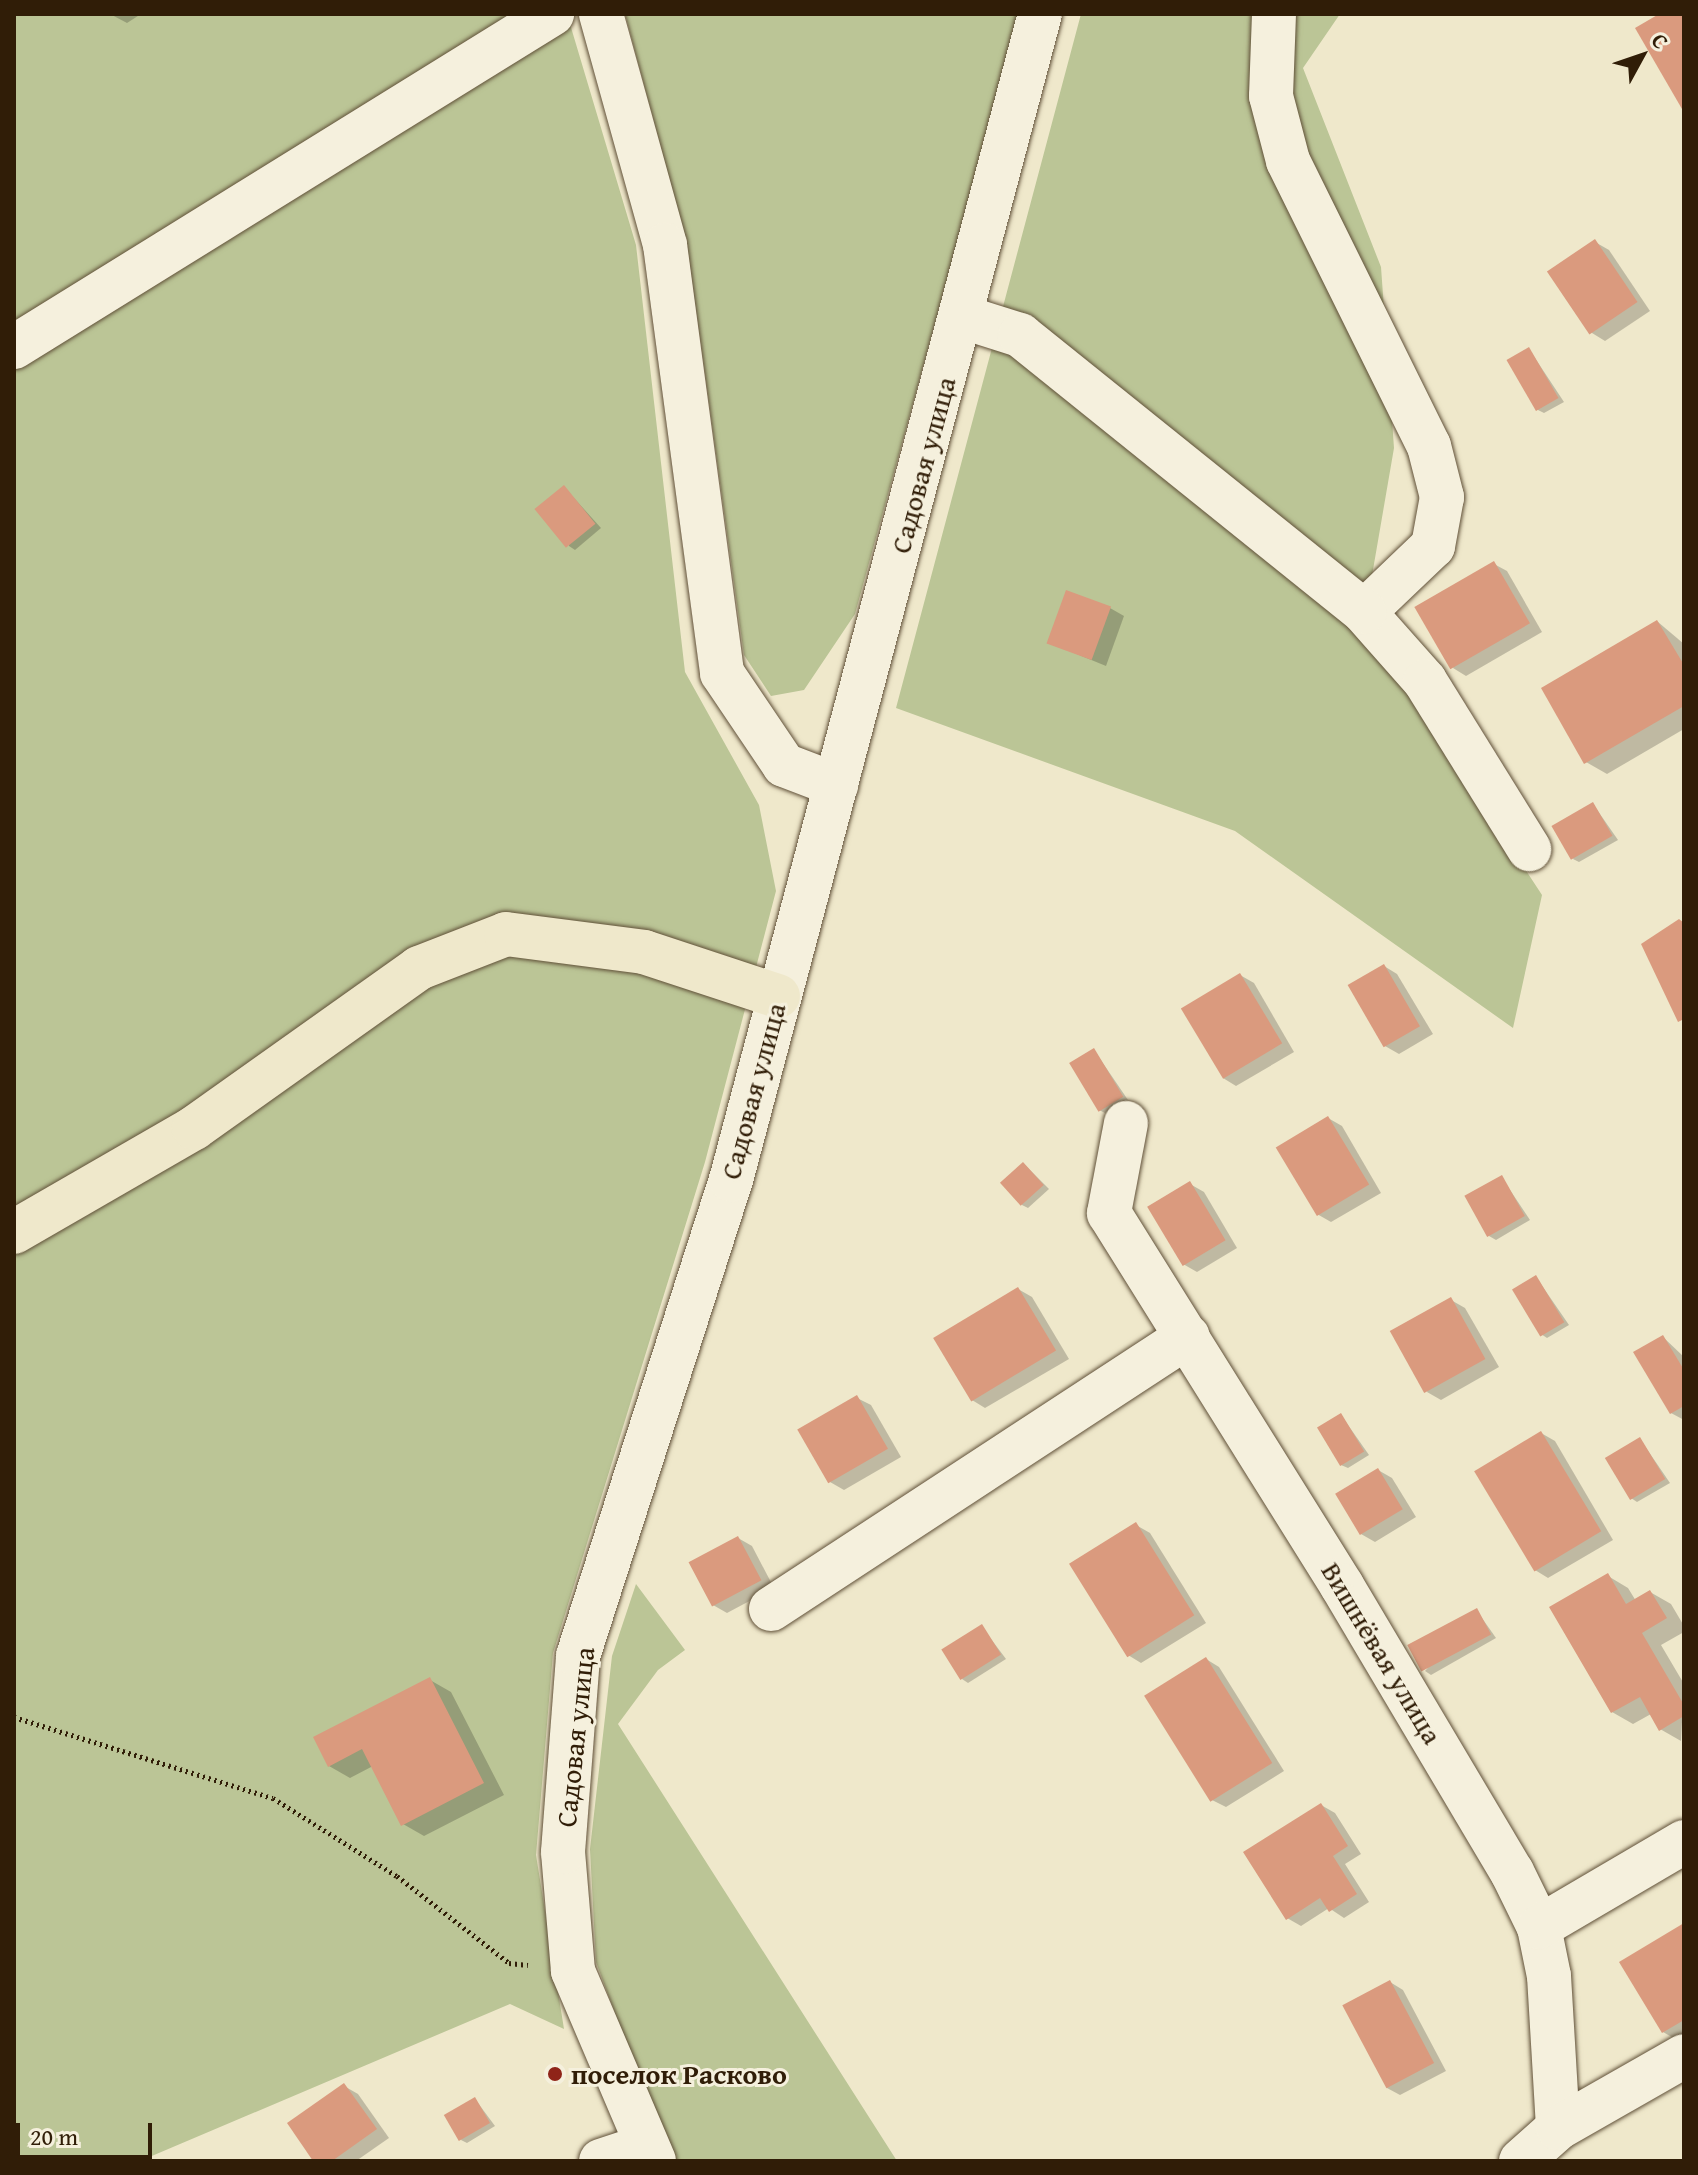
<!DOCTYPE html>
<html>
<head>
<meta charset="utf-8">
<style>
  body { margin:0 }
  #map { position:relative; width:1698px; height:2175px; overflow:hidden; background:#efe8cb; font-family:"Gentium Book Plus",serif }
  div>[style] { position:absolute }
  .green>* { inset:0; background:#bbc596 }
  .shadow>* { inset:0; background:#0003 }
  .building>* { inset:0; background:#da9a7e; transform-origin:0 0 }
  .path>* { height:5px; margin-top:-2.5px; transform-origin:0; background:repeating-linear-gradient(90deg,#301d07 0 2px,transparent 0 6px) }
  .roads { filter:drop-shadow(0 0 2px #605038) drop-shadow(0 0 2px #605038) }
  .minor>* { height:44px; margin:-22px; padding:0 22px; transform-origin:22px; border-radius:22px; background:#f5f0dd }
  .major>* { height:44px; margin:-22px; padding:0 22px; transform-origin:22px; border-radius:22px; background:#efe8cb }
  .dots>* { width:22px; height:22px; translate:-50% -50%; box-sizing:border-box; border:4px solid #f5f0dd; border-radius:50% }
  span { translate:-50% -50%; white-space:nowrap; text-align:center; line-height:1.15; -webkit-text-stroke:6px #f5f0dd; paint-order:stroke }
  .street-label { font-size:28px; color:#301d07 }
  .poi-label { font-size:28px; color:#301d07; font-weight:700 }
  .left { translate:0 -50%; text-align:left }
  .frame { position:absolute; inset:0; border:16px solid #301d07; pointer-events:none }
  .north { position:absolute; left:1602px; top:16px; width:80px; height:80px; -webkit-text-stroke:6px #f5f0dd; paint-order:stroke; rotate:50deg; font-size:22px; font-weight:700; line-height:32px; text-align:center; color:#301d07 }
  .north::after { content:''; display:block; margin:auto; width:28px; height:36px; background:#301d07; clip-path:polygon(50% 0,100% 100%,50% 72%,0 100%) }
  .scale { position:absolute; left:16px; top:2123px; width:136px; height:36px; box-sizing:border-box; border:4px solid #301d07; border-top:0; padding-left:10px; font-size:24px; line-height:28px; white-space:nowrap; color:#301d07; -webkit-text-stroke:6px #f5f0dd; paint-order:stroke }
</style>
</head>
<body>
<div id="map">
  <div class="green">
    <div style="clip-path:polygon(14px 14px,567px 14px,636px 245px,685px 672px,759px 805px,776px 891px,705px 1162px,553px 1653px,536px 1855px,564px 2029px,510px 2004px,140px 2161px,14px 2161px)"></div>
    <div style="clip-path:polygon(625px 14px,1020px 14px,855px 614px,804px 690px,771px 696px,744px 655px,687px 245px)"></div>
    <div style="clip-path:polygon(1081px 14px,1340px 14px,1303px 68px,1381px 267px,1394px 448px,1364px 622px,1542px 895px,1513px 1028px,1235px 831px,896px 708px)"></div>
    <div style="clip-path:polygon(636px 1584px,685px 1650px,658px 1670px,618px 1724px,897px 2161px,675px 2161px,662px 2140px,596px 1962px,590px 1849px,612px 1656px)"></div>
  </div>
  <div class="shadow">
    <div style="clip-path:polygon(110px 14px,141px 14px,127px 23px)"></div>
    <div style="clip-path:polygon(1663px 14px,1684px 14px,1684px 108px,1638px 29px)"></div>
    <div style="clip-path:polygon(1595px 242px,1609px 250px,1650px 311px,1605px 341px,1592px 333px)"></div>
    <div style="clip-path:polygon(1529px 349px,1564px 402px,1544px 413px,1538px 410px)"></div>
    <div style="clip-path:polygon(564px 487px,601px 528px,575px 550px,569px 546px)"></div>
    <div style="clip-path:polygon(1494px 564px,1507px 571px,1542px 632px,1466px 676px,1453px 668px)"></div>
    <div style="clip-path:polygon(1110px 608px,1124px 616px,1106px 666px,1050px 643px)"></div>
    <div style="clip-path:polygon(1658px 622px,1684px 644px,1684px 729px,1607px 774px,1586px 762px)"></div>
    <div style="clip-path:polygon(1593px 804px,1618px 840px,1579px 862px,1573px 859px)"></div>
    <div style="clip-path:polygon(1384px 966px,1397px 974px,1433px 1034px,1399px 1054px,1385px 1046px)"></div>
    <div style="clip-path:polygon(1240px 975px,1254px 983px,1294px 1052px,1236px 1086px,1223px 1078px)"></div>
    <div style="clip-path:polygon(1094px 1050px,1128px 1100px,1105px 1113px,1099px 1110px)"></div>
    <div style="clip-path:polygon(1328px 1118px,1342px 1126px,1381px 1193px,1331px 1222px,1317px 1214px)"></div>
    <div style="clip-path:polygon(1024px 1164px,1049px 1189px,1028px 1208px,1022px 1205px)"></div>
    <div style="clip-path:polygon(1502px 1178px,1530px 1220px,1496px 1240px,1489px 1236px)"></div>
    <div style="clip-path:polygon(1190px 1184px,1204px 1192px,1237px 1248px,1197px 1272px,1183px 1264px,1150px 1207px)"></div>
    <div style="clip-path:polygon(1536px 1277px,1569px 1325px,1547px 1338px,1541px 1334px)"></div>
    <div style="clip-path:polygon(1018px 1289px,1032px 1297px,1069px 1359px,985px 1408px,972px 1400px)"></div>
    <div style="clip-path:polygon(1451px 1300px,1465px 1308px,1499px 1367px,1441px 1400px,1427px 1392px)"></div>
    <div style="clip-path:polygon(1663px 1337px,1684px 1357px,1684px 1420px,1671px 1413px)"></div>
    <div style="clip-path:polygon(857px 1398px,871px 1405px,901px 1457px,844px 1490px,830px 1482px)"></div>
    <div style="clip-path:polygon(1341px 1415px,1369px 1455px,1348px 1468px,1341px 1465px)"></div>
    <div style="clip-path:polygon(1541px 1433px,1555px 1441px,1613px 1540px,1548px 1578px,1535px 1570px)"></div>
    <div style="clip-path:polygon(1640px 1439px,1670px 1483px,1637px 1502px,1631px 1498px)"></div>
    <div style="clip-path:polygon(1378px 1470px,1392px 1478px,1416px 1517px,1375px 1542px,1361px 1534px)"></div>
    <div style="clip-path:polygon(1136px 1525px,1150px 1533px,1206px 1623px,1141px 1663px,1128px 1655px)"></div>
    <div style="clip-path:polygon(738px 1538px,752px 1546px,774px 1588px,727px 1613px,713px 1605px)"></div>
    <div style="clip-path:polygon(1608px 1576px,1628px 1588px,1636px 1601px,1650px 1592px,1671px 1604px,1684px 1626px,1684px 1632px,1661px 1645px,1684px 1684px,1681px 1741px,1660px 1729px,1651px 1714px,1633px 1724px,1612px 1712px)"></div>
    <div style="clip-path:polygon(1477px 1611px,1496px 1638px,1431px 1675px,1425px 1671px)"></div>
    <div style="clip-path:polygon(982px 1627px,1006px 1659px,968px 1683px,962px 1679px)"></div>
    <div style="clip-path:polygon(1206px 1659px,1219px 1667px,1284px 1771px,1226px 1807px,1212px 1800px)"></div>
    <div style="clip-path:polygon(430px 1680px,451px 1692px,504px 1795px,424px 1836px,403px 1824px,373px 1766px,350px 1778px,329px 1766px)"></div>
    <div style="clip-path:polygon(1321px 1805px,1335px 1813px,1361px 1854px,1345px 1864px,1369px 1902px,1344px 1918px,1329px 1908px,1301px 1926px,1287px 1918px)"></div>
    <div style="clip-path:polygon(1684px 1925px,1684px 2044px,1663px 2032px)"></div>
    <div style="clip-path:polygon(1390px 1982px,1403px 1990px,1446px 2071px,1400px 2095px,1387px 2088px)"></div>
    <div style="clip-path:polygon(344px 2086px,358px 2094px,389px 2138px,356px 2161px,316px 2161px)"></div>
    <div style="clip-path:polygon(475px 2099px,495px 2126px,467px 2143px,461px 2140px)"></div>
  </div>
  <div class="building">
    <div style="clip-path:polygon(1659px 14px,1684px 14px,1682px 109px,1635px 28px)"></div>
    <div style="left:1595px;top:239px;width:76px;height:58px;rotate:56deg"></div>
    <div style="left:1529px;top:347px;width:59px;height:26px;rotate:60deg"></div>
    <div style="left:564px;top:485px;width:50px;height:38px;rotate:51deg"></div>
    <div style="left:1494px;top:561px;width:72px;height:92px;rotate:60deg"></div>
    <div style="left:1066px;top:590px;width:48px;height:57px;rotate:20deg"></div>
    <div style="clip-path:polygon(1657px 620px,1684px 665px,1684px 706px,1584px 764px,1541px 688px)"></div>
    <div style="left:1593px;top:802px;width:39px;height:48px;rotate:60deg"></div>
    <div style="clip-path:polygon(1679px 919px,1684px 923px,1684px 1019px,1678px 1022px,1641px 944px)"></div>
    <div style="left:1384px;top:964px;width:72px;height:42px;rotate:60deg"></div>
    <div style="left:1240px;top:973px;width:82px;height:69px;rotate:59deg"></div>
    <div style="left:1094px;top:1048px;width:57px;height:29px;rotate:59deg"></div>
    <div style="left:1328px;top:1116px;width:80px;height:61px;rotate:59deg"></div>
    <div style="left:1023px;top:1162px;width:31px;height:31px;rotate:48deg"></div>
    <div style="left:1502px;top:1175px;width:47px;height:43px;rotate:61deg"></div>
    <div style="left:1190px;top:1181px;width:69px;height:50px;rotate:59deg"></div>
    <div style="left:1536px;top:1275px;width:55px;height:28px;rotate:59deg"></div>
    <div style="left:1018px;top:1287px;width:74px;height:99px;rotate:59deg"></div>
    <div style="left:1451px;top:1297px;width:71px;height:70px;rotate:61deg"></div>
    <div style="clip-path:polygon(1663px 1335px,1684px 1370px,1684px 1406px,1670px 1414px,1633px 1352px)"></div>
    <div style="left:857px;top:1395px;width:62px;height:69px;rotate:60deg"></div>
    <div style="left:1341px;top:1413px;width:45px;height:28px;rotate:59deg"></div>
    <div style="left:1541px;top:1431px;width:117px;height:78px;rotate:59deg"></div>
    <div style="left:1640px;top:1437px;width:49px;height:41px;rotate:59deg"></div>
    <div style="left:1378px;top:1468px;width:48px;height:50px;rotate:59deg"></div>
    <div style="left:1136px;top:1522px;width:110px;height:79px;rotate:58deg"></div>
    <div style="left:738px;top:1536px;width:50px;height:56px;rotate:62deg"></div>
    <div style="clip-path:polygon(1608px 1573px,1626px 1604px,1650px 1590px,1667px 1618px,1642px 1633px,1684px 1705px,1684px 1716px,1659px 1731px,1640px 1697px,1611px 1713px,1549px 1607px)"></div>
    <div style="left:1477px;top:1608px;width:30px;height:79px;rotate:62deg"></div>
    <div style="left:982px;top:1624px;width:36px;height:48px;rotate:58deg"></div>
    <div style="left:1206px;top:1657px;width:125px;height:73px;rotate:58deg"></div>
    <div style="clip-path:polygon(430px 1677px,484px 1783px,401px 1826px,362px 1749px,328px 1767px,313px 1737px)"></div>
    <div style="clip-path:polygon(1321px 1803px,1348px 1846px,1333px 1856px,1357px 1894px,1329px 1912px,1320px 1898px,1286px 1920px,1243px 1852px)"></div>
    <div style="clip-path:polygon(1684px 1923px,1684px 2020px,1662px 2033px,1619px 1962px)"></div>
    <div style="left:1390px;top:1980px;width:94px;height:54px;rotate:62deg"></div>
    <div style="clip-path:polygon(344px 2083px,377px 2129px,332px 2161px,313px 2161px,287px 2123px)"></div>
    <div style="left:475px;top:2097px;width:30px;height:36px;rotate:60deg"></div>
  </div>
  <div class="path">
    <div style="left:14px;top:1717px;width:271px;rotate:17.4deg"></div>
    <div style="left:273px;top:1798px;width:146px;rotate:32.2deg"></div>
    <div style="left:397px;top:1876px;width:142px;rotate:37.8deg"></div>
    <div style="left:509px;top:1963px;width:19px;rotate:6deg"></div>
  </div>
  <div class="roads">
    <div class="minor">
      <div style="left:601px;top:14px;width:240px;rotate:74.5deg"></div>
      <div style="left:665px;top:245px;width:432px;rotate:82.4deg"></div>
      <div style="left:722px;top:673px;width:111px;rotate:56deg"></div>
      <div style="left:784px;top:765px;width:56px;rotate:21deg"></div>
      <div style="left:1274px;top:14px;width:82px;rotate:92.1deg"></div>
      <div style="left:1271px;top:96px;width:67px;rotate:75.3deg"></div>
      <div style="left:1288px;top:161px;width:318px;rotate:63.7deg"></div>
      <div style="left:1429px;top:446px;width:53px;rotate:75.7deg"></div>
      <div style="left:1442px;top:497px;width:50px;rotate:100.4deg"></div>
      <div style="left:1433px;top:546px;width:95px;rotate:136.3deg"></div>
      <div style="left:1364px;top:612px;width:92px;rotate:48.5deg"></div>
      <div style="left:1425px;top:681px;width:198px;rotate:58.2deg"></div>
      <div style="left:963px;top:317px;width:60px;rotate:17.5deg"></div>
      <div style="left:1020px;top:335px;width:442px;rotate:38.8deg"></div>
      <div style="left:14px;top:347px;width:633px;rotate:-31.76deg"></div>
      <div style="left:1126px;top:1123px;width:92px;rotate:100.7deg"></div>
      <div style="left:1109px;top:1213px;width:440px;rotate:58deg"></div>
      <div style="left:1342px;top:1586px;width:333px;rotate:59.3deg"></div>
      <div style="left:1512px;top:1872px;width:61px;rotate:63.9deg"></div>
      <div style="left:1539px;top:1927px;width:50px;rotate:78.5deg"></div>
      <div style="left:1549px;top:1976px;width:152px;rotate:86.6deg"></div>
      <div style="left:771px;top:1609px;width:498px;rotate:-33.2deg"></div>
      <div style="left:1539px;top:1927px;width:168px;rotate:-30.4deg"></div>
      <div style="left:601px;top:2161px;width:47px;rotate:-18.4deg"></div>
      <div style="left:654px;top:2161px;width:207px;rotate:-113.1deg"></div>
      <div style="left:573px;top:1971px;width:119px;rotate:-94.8deg"></div>
      <div style="left:563px;top:1852px;width:197px;rotate:-85.6deg"></div>
      <div style="left:578px;top:1656px;width:500px;rotate:-72.2deg"></div>
      <div style="left:731px;top:1180px;width:1206px;rotate:-75.16deg"></div>
      <div style="left:1521px;top:2161px;width:50px;rotate:-41.7deg"></div>
      <div style="left:1558px;top:2128px;width:145px;rotate:-29.7deg"></div>
    </div>
    <div class="major">
      <div style="left:14px;top:1232px;width:208px;rotate:-30deg"></div>
      <div style="left:194px;top:1128px;width:276px;rotate:-35.4deg"></div>
      <div style="left:419px;top:968px;width:93px;rotate:-21.3deg"></div>
      <div style="left:506px;top:934px;width:139px;rotate:7.4deg"></div>
      <div style="left:644px;top:952px;width:141px;rotate:18.2deg"></div>
    </div>
  </div>
  <div class="dots">
    <div style="left:555px;top:2074px;background:#8f2418"></div>
  </div>
  <div class="street-label">
    <span style="left:923px;top:465px;rotate:-75deg">Садовая улица</span>
    <span style="left:753px;top:1091px;rotate:-75deg">Садовая улица</span>
    <span style="left:1382px;top:1653px;rotate:59deg">Вишнёвая улица</span>
    <span style="left:575px;top:1737px;rotate:-84deg">Садовая улица</span>
  </div>
  <div class="poi-label">
    <span class="left" style="left:571px;top:2074px">поселок Расково</span>
  </div>
  <div class="frame"></div>
  <div class="north">С</div>
  <div class="scale">20 m</div>
</div>
</body>
</html>
